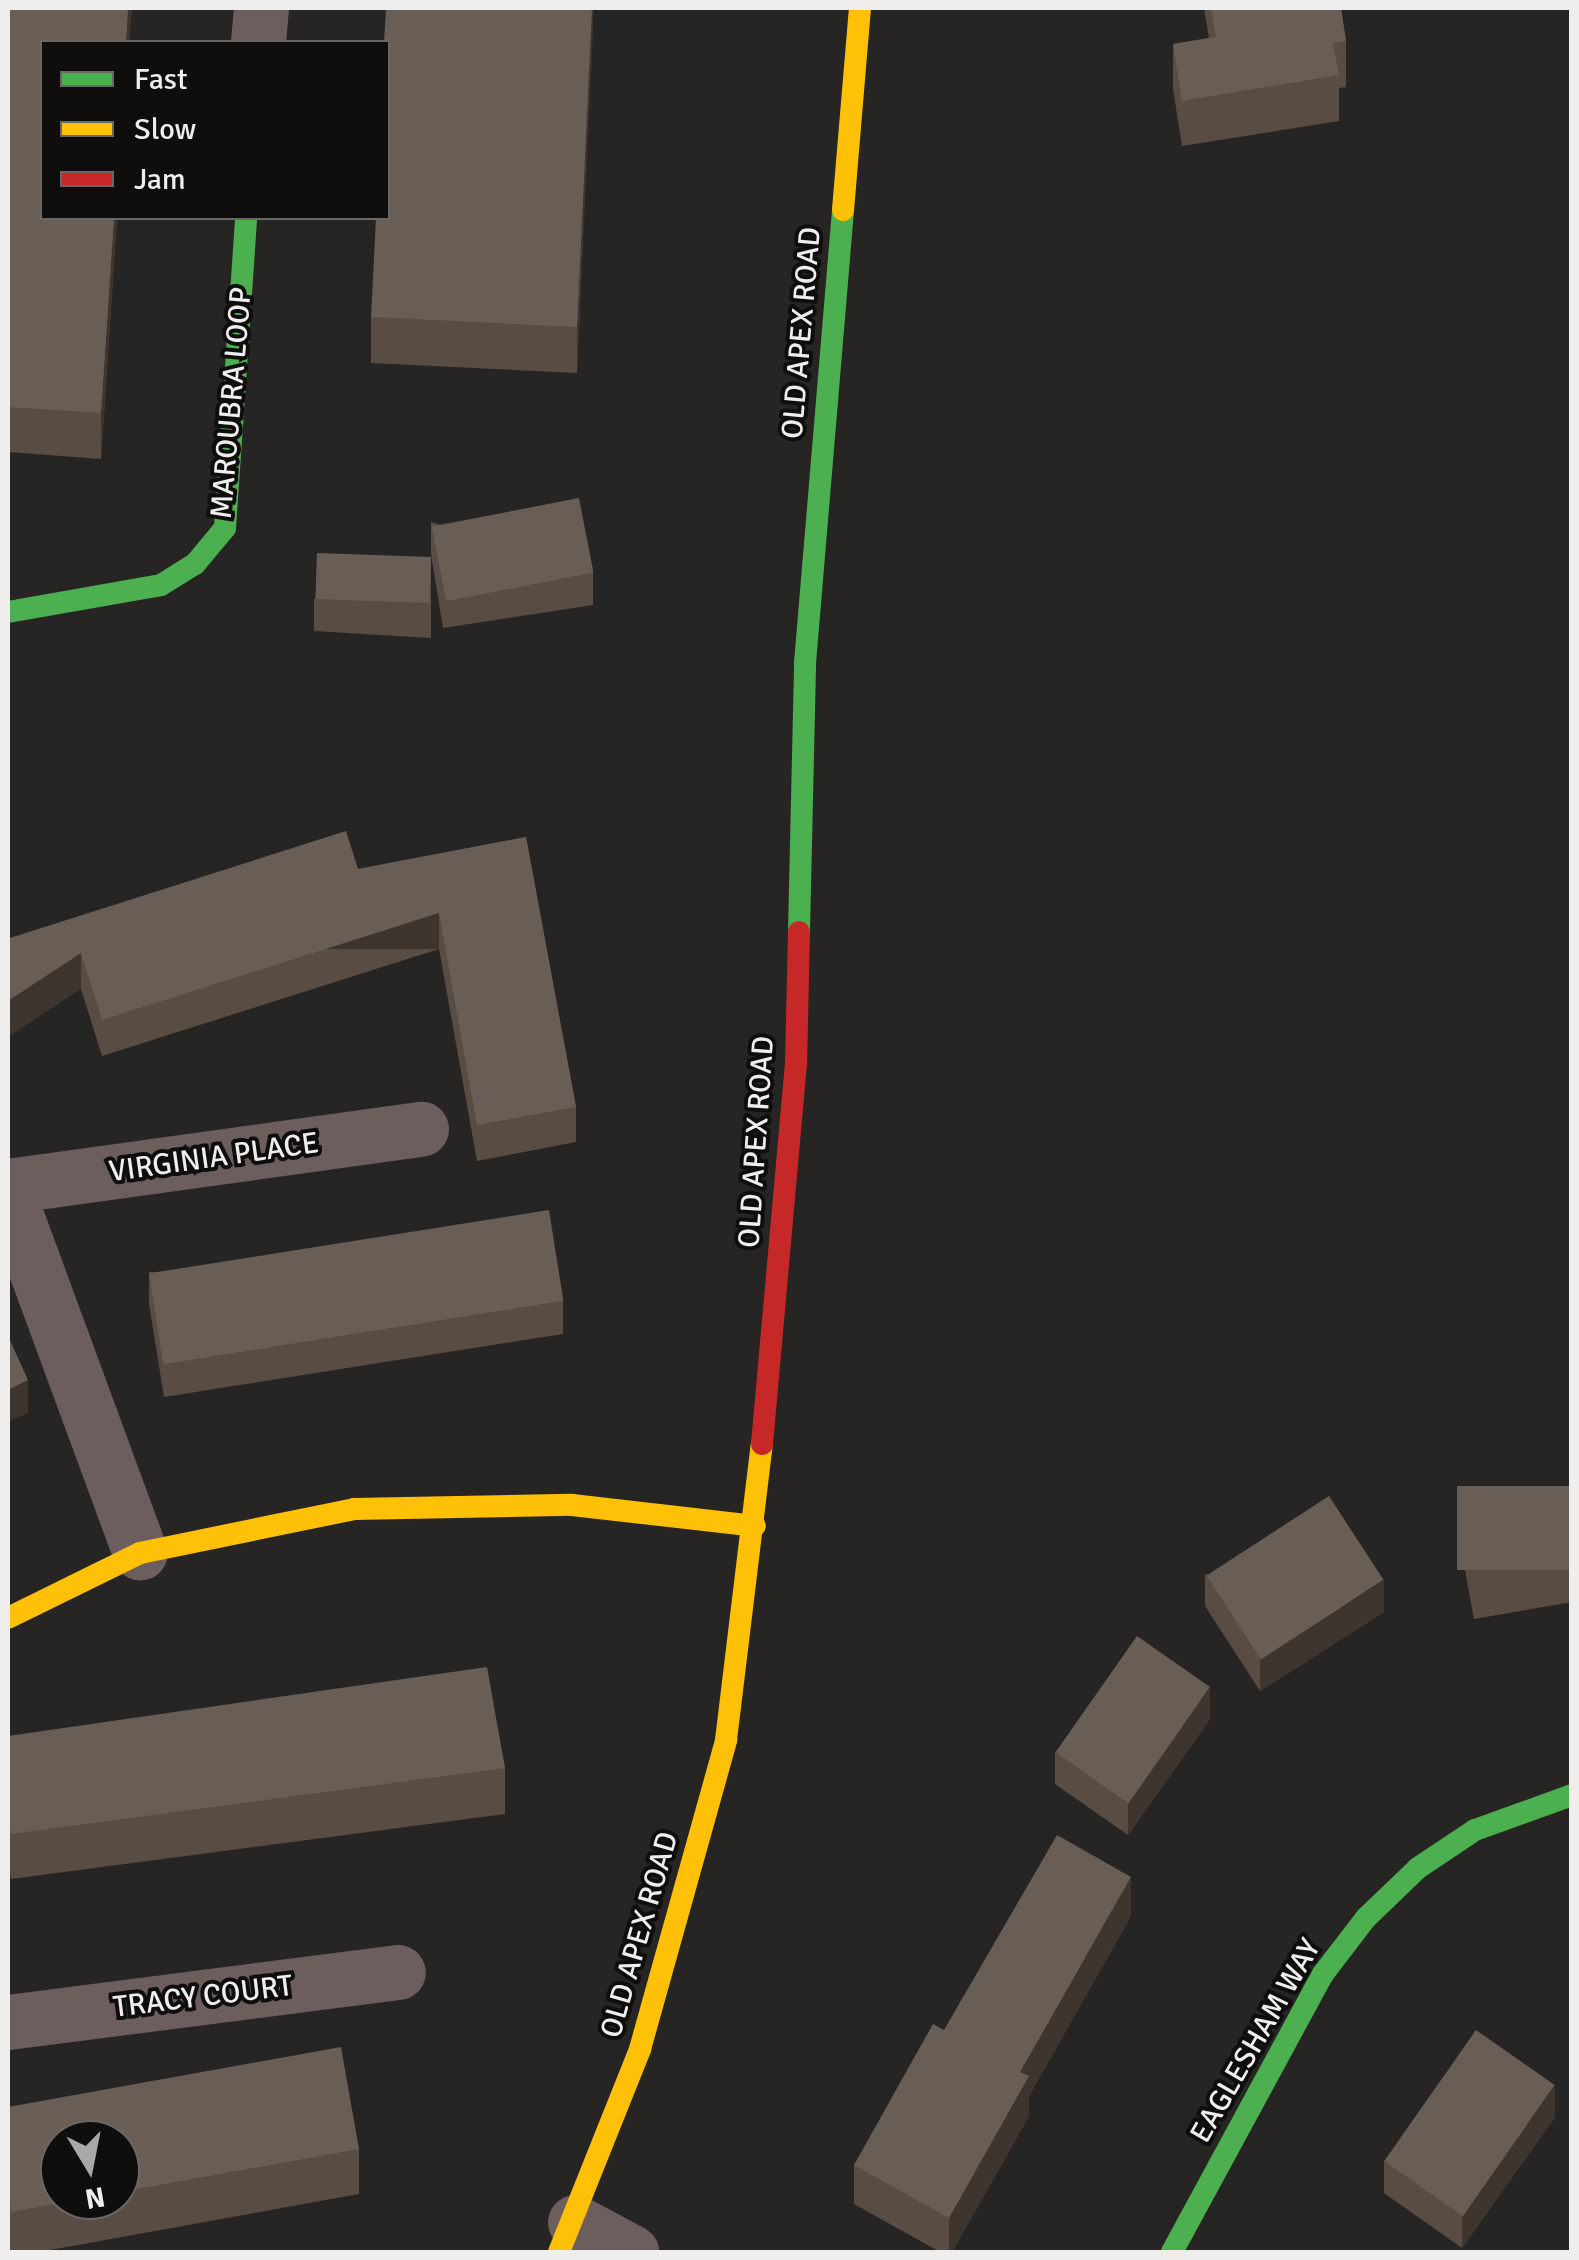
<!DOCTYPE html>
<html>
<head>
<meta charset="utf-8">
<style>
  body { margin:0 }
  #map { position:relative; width:1579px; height:2260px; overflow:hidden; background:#272523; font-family:Signika,sans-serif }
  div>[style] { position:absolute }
  .street>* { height:55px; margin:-27.5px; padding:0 27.5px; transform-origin:27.5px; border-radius:27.5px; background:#6d5e5e }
  .fast>* { height:22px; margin:-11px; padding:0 11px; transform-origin:11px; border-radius:11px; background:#4caf50 }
  .slow>* { height:22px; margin:-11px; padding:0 11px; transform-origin:11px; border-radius:11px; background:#ffc107 }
  .jam>* { height:22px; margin:-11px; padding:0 11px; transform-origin:11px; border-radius:11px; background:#c62828 }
  .wall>* { inset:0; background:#584c43 }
  .shaded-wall>* { inset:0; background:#3e352e; transform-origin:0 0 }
  .building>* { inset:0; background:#695e55; transform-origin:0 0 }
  span { translate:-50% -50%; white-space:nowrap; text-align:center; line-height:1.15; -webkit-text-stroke:8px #0f0e0d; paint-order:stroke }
  .street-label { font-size:30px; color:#f0eeec }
  .frame { position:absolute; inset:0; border:10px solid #f0eeec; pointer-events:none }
  .legend { position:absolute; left:40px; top:40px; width:350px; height:180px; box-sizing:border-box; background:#0f0e0d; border:2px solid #696866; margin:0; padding:12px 18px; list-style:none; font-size:30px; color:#f0eeec }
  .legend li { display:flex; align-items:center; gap:20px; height:50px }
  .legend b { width:50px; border:2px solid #696866 }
  .north { position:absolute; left:40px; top:2120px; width:100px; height:100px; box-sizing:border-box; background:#0f0e0d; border:2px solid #696866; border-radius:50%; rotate:170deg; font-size:28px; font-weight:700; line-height:40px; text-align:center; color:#f0eeec }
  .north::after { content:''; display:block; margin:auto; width:35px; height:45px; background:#aaa8a6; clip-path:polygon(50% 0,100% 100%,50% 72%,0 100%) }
</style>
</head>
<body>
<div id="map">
  <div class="street">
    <div style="left:258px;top:42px;width:34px;rotate:-85deg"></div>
    <div style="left:8px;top:1186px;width:417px;rotate:-7.9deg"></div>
    <div style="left:8px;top:1194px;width:382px;rotate:69.8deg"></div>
    <div style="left:8px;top:2022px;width:393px;rotate:-7.3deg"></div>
    <div style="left:575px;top:2222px;width:64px;rotate:28.2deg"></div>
  </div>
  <div class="fast">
    <div style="left:8px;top:612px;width:155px;rotate:-10deg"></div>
    <div style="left:161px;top:585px;width:40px;rotate:-32deg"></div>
    <div style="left:195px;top:564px;width:47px;rotate:-50.2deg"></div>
    <div style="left:225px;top:528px;width:311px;rotate:-86.1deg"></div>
    <div style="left:799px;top:932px;width:269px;rotate:-88.7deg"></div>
    <div style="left:805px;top:663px;width:455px;rotate:-85.2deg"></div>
    <div style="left:1172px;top:2252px;width:316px;rotate:-61.5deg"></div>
    <div style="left:1323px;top:1974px;width:71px;rotate:-52.5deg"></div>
    <div style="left:1366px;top:1918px;width:72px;rotate:-43.9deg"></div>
    <div style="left:1418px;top:1868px;width:69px;rotate:-33.7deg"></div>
    <div style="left:1475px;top:1830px;width:103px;rotate:-19.8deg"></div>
  </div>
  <div class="slow">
    <div style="left:843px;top:210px;width:203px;rotate:-85.2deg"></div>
    <div style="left:8px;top:1618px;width:147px;rotate:-26.2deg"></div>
    <div style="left:140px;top:1553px;width:218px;rotate:-11.6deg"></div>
    <div style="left:354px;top:1509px;width:218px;rotate:-1.1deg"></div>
    <div style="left:572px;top:1505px;width:184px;rotate:6.5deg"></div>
    <div style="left:559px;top:2252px;width:219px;rotate:-68.2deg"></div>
    <div style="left:640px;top:2049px;width:321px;rotate:-74.4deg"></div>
    <div style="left:726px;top:1740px;width:298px;rotate:-83.1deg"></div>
  </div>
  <div class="jam">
    <div style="left:762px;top:1444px;width:382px;rotate:-84.9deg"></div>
    <div style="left:796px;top:1064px;width:132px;rotate:-88.7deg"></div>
  </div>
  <div class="wall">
    <div style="clip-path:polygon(8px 8px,132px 8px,129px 42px,42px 42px,117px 218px,101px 459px,8px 452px)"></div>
    <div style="clip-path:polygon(593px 8px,577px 373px,371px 363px,371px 317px)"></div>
    <div style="clip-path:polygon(1204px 8px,1341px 8px,1346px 41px,1346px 87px,1339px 88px,1339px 121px,1182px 146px,1173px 89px,1173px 44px,1209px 38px)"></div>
    <div style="clip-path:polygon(431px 522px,593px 573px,593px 605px,443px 628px,431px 554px)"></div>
    <div style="clip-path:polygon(431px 557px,431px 638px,314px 631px,314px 599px)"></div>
    <div style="clip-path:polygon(526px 837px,576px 1107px,576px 1142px,477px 1161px,439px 949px,102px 1056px,81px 989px,10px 938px,358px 869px)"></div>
    <div style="clip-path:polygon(149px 1272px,563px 1301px,563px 1334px,164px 1397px,149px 1304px)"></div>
    <div style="clip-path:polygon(1572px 1486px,1572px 1602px,1474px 1619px,1459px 1538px,1459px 1506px)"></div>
    <div style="clip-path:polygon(1205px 1574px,1384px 1612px,1260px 1691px,1205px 1606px)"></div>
    <div style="clip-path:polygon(1210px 1719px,1128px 1835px,1055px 1784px,1055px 1752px)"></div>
    <div style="clip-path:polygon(8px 1736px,505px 1768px,505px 1814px,11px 1879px,8px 1863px)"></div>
    <div style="clip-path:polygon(1131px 1916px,1029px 2096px,1029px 2116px,952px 2252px,940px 2252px,854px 2204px,854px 2165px)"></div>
    <div style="clip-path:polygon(evenodd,8px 2107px,359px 2149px,359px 2194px,39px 2252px,10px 2252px,8px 2236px,8px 2107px,120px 2140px,120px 2200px,60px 2200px,120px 2140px)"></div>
    <div style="clip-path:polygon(1555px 2117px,1462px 2248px,1384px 2193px,1384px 2161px)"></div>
  </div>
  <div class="shaded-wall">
    <div style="clip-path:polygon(128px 8px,132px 8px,129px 42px,126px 42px)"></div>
    <div style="clip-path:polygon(592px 8px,593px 31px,577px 373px,577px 327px)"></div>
    <div style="clip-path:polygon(114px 218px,117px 218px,101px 459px,101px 413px)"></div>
    <div style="left:439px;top:913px;width:36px;height:354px;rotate:90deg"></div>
    <div style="clip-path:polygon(81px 953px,81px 989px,8px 1037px,8px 1001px)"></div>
    <div style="clip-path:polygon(28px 1380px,28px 1413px,8px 1422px,8px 1390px)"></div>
    <div style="clip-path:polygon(1384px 1580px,1384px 1612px,1260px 1691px,1260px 1659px)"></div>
    <div style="clip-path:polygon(1210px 1687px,1210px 1719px,1128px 1835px,1128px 1803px)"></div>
    <div style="clip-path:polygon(1131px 1877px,1131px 1916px,1029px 2096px,1029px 2116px,952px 2252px,949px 2252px,949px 2218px,1020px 2072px)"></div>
    <div style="clip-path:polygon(1555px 2085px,1555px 2117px,1462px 2248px,1462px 2216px)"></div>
  </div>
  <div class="building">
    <div style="clip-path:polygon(8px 8px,128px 8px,126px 42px,42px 42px,42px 218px,114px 218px,101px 413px,8px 407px)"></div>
    <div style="clip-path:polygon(386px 8px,592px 8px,577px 327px,371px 317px,376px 218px,388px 218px,388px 42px,384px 42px)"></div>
    <div style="clip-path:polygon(1211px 8px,1341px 8px,1346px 41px,1333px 43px,1339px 75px,1182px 101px,1173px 44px,1216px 37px)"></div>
    <div style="left:579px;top:498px;width:76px;height:150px;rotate:79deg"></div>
    <div style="left:317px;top:553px;width:114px;height:46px;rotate:2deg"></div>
    <div style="clip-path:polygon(346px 831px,358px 869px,526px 837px,576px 1107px,477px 1125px,439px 913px,102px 1020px,81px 953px,8px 1001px,8px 934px,10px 938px)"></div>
    <div style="left:549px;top:1210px;width:92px;height:405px;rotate:81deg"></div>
    <div style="clip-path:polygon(8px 1336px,28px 1380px,8px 1390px)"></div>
    <div style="left:1572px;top:1486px;width:84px;height:115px;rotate:90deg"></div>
    <div style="left:1329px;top:1496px;width:100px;height:146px;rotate:57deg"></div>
    <div style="left:1137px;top:1636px;width:89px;height:142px;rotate:35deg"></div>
    <div style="clip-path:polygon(487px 1667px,505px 1768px,11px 1834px,8px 1818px,8px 1736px)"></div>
    <div style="clip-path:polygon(1057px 1835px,1131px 1877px,1020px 2072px,1029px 2076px,949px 2218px,854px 2165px,933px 2024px,944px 2030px)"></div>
    <div style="left:1476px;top:2030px;width:96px;height:160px;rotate:35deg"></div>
    <div style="clip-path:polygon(341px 2047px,359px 2149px,120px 2192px,120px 2140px,60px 2140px,60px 2200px,76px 2200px,11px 2212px,8px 2190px,8px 2107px)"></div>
  </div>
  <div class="street-label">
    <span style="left:802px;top:333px;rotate:-85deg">OLD APEX ROAD</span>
    <span style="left:232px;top:403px;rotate:-85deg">MAROUBRA LOOP</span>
    <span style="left:757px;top:1142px;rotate:-86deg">OLD APEX ROAD</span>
    <span style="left:214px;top:1158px;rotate:-8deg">VIRGINIA PLACE</span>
    <span style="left:640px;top:1935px;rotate:-74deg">OLD APEX ROAD</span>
    <span style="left:203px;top:1997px;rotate:-7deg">TRACY COURT</span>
    <span style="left:1256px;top:2041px;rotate:-60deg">EAGLESHAM WAY</span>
  </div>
  <div class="frame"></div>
  <ul class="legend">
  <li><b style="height:12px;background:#4caf50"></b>Fast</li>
  <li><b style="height:12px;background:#ffc107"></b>Slow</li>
  <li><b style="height:12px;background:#c62828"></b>Jam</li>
  </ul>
  <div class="north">N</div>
</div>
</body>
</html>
